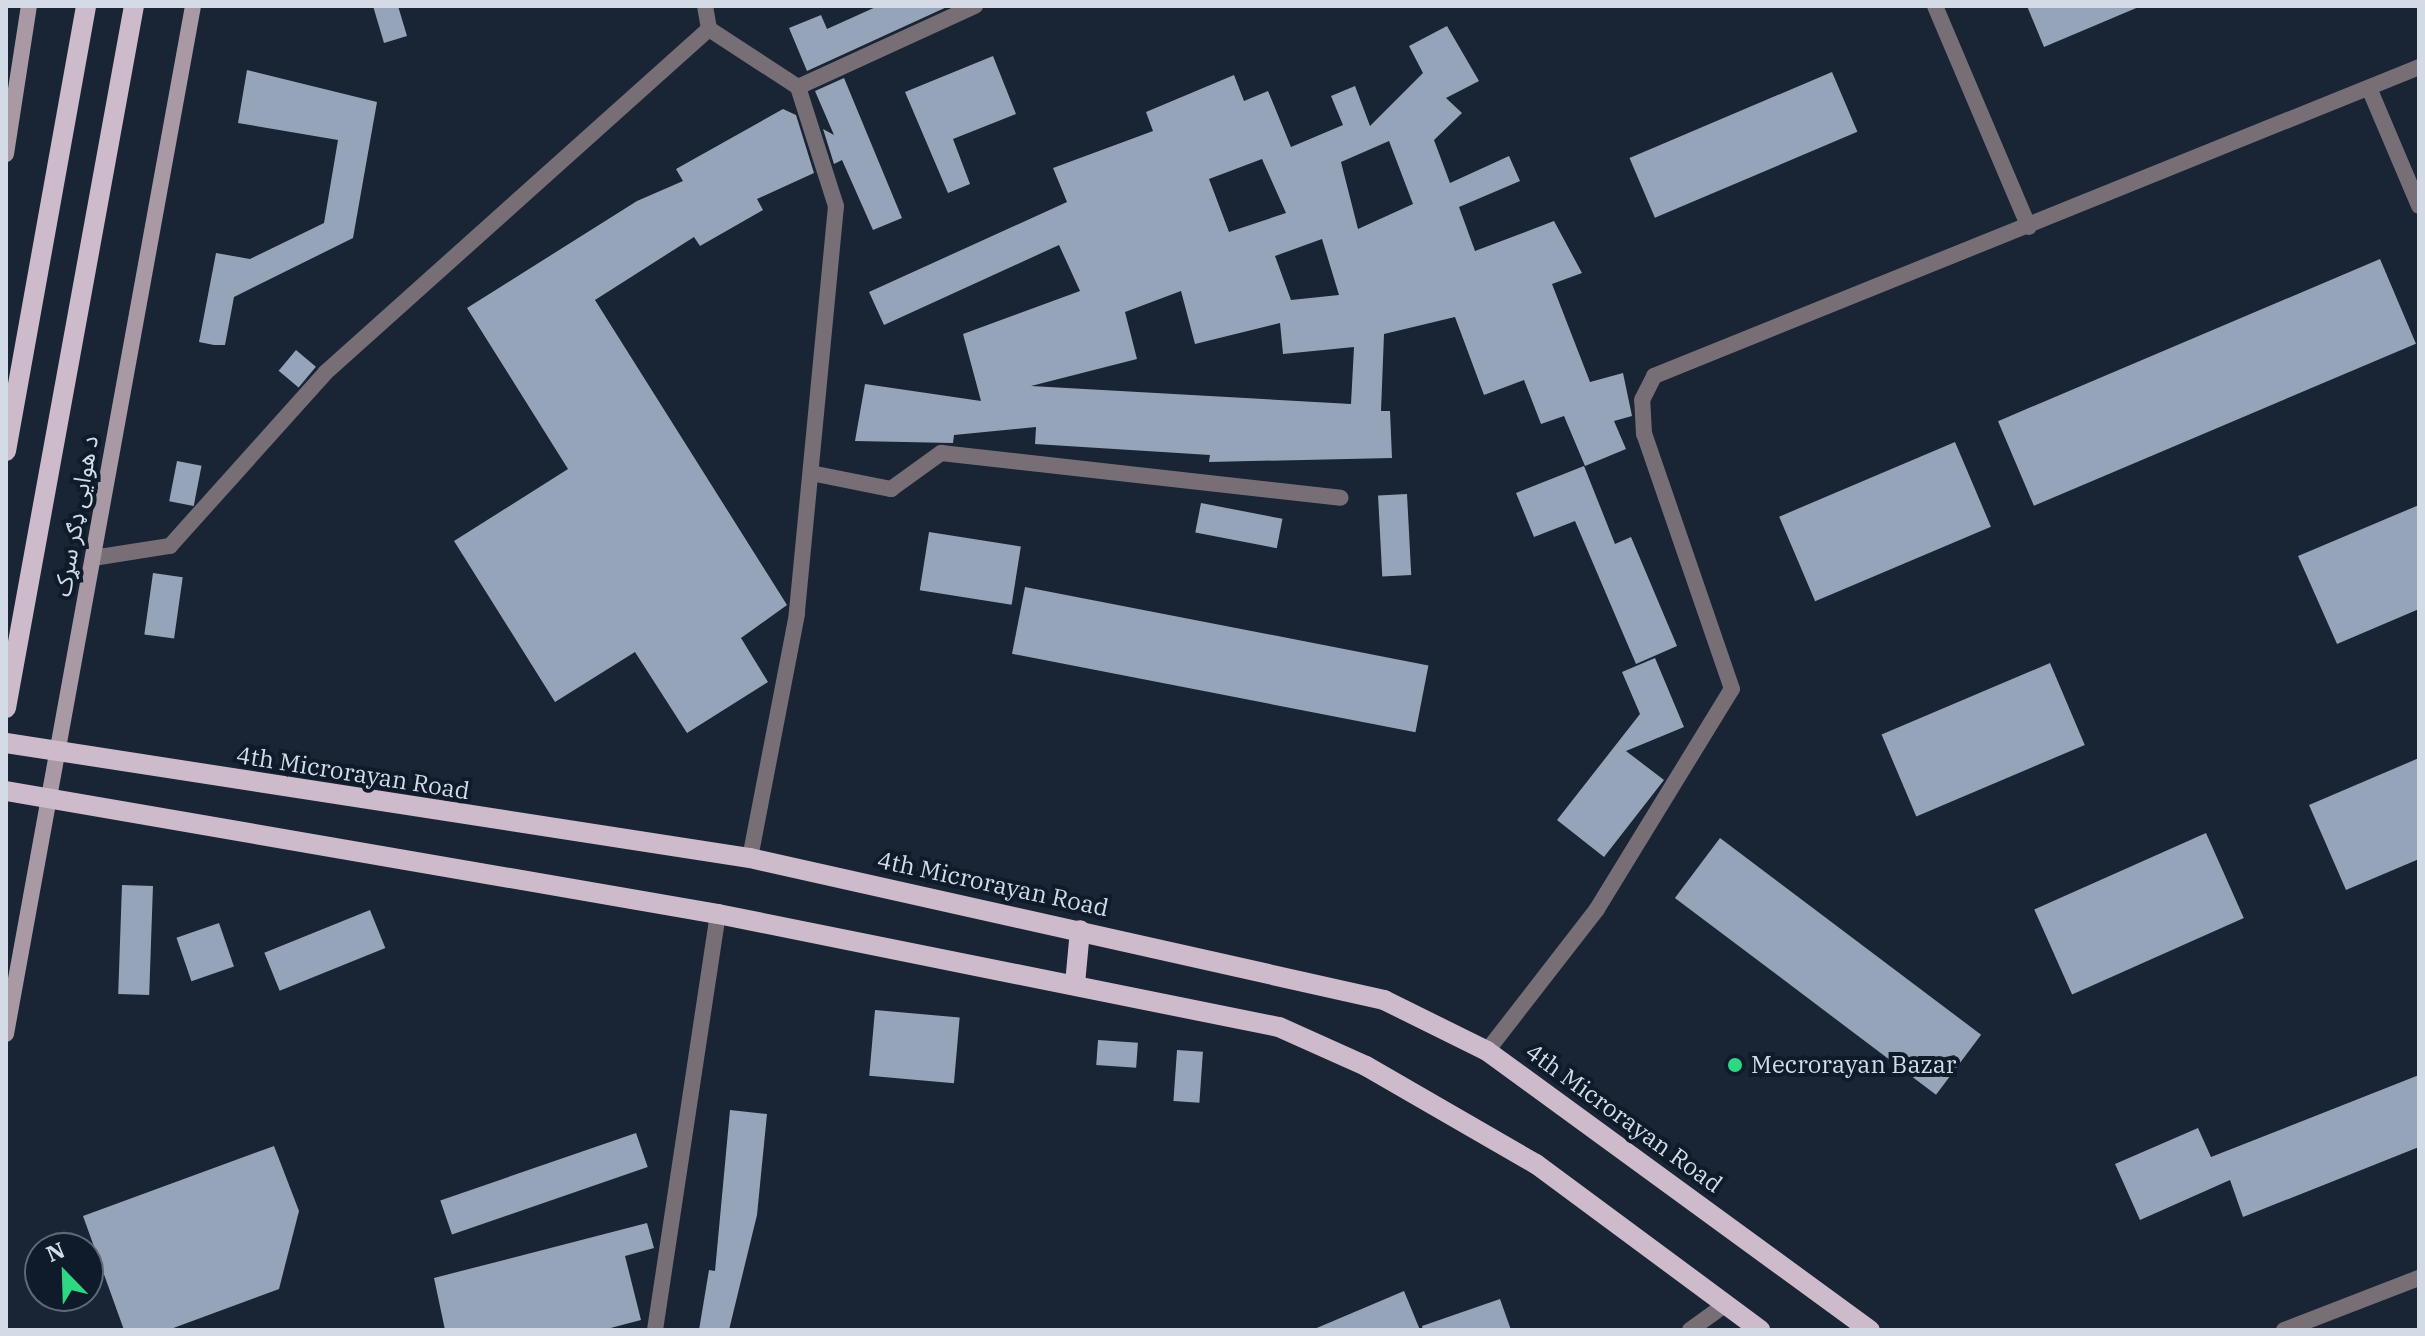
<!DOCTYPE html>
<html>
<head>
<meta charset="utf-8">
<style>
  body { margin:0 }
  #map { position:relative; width:2425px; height:1336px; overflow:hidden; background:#192435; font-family:"IBM Plex Serif","Noto Sans Arabic",serif }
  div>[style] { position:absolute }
  .building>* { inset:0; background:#96a4b9; transform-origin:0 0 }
  .minor>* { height:16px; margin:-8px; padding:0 8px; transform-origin:8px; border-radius:8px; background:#776e76 }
  .secondary>* { height:16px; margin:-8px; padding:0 8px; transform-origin:8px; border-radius:8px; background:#a899a5 }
  .primary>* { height:20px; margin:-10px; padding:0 10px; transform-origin:10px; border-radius:10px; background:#cdbaca }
  .dots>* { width:22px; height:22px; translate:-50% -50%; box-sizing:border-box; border:4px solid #0f1b2a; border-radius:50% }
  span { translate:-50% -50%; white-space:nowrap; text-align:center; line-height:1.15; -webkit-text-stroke:8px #0f1b2a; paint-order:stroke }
  .street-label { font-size:24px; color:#d3dbe7 }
  .poi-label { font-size:24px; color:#d3dbe7 }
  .left { translate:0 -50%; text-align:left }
  .frame { position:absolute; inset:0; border:8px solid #d3dbe7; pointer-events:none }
  .north { position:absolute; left:24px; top:1232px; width:80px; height:80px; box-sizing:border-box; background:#0f1b2a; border:2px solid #5d6876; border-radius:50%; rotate:337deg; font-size:22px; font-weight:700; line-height:32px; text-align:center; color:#d3dbe7 }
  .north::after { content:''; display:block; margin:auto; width:28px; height:36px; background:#2ed883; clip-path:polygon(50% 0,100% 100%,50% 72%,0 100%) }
</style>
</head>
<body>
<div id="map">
  <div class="building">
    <div style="clip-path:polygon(373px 6px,398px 6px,407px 36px,384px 43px)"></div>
    <div style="clip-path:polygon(878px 6px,949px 6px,807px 71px,789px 28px,821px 15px,827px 29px)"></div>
    <div style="clip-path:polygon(2027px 6px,2141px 6px,2044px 47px)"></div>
    <div style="clip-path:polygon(evenodd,1447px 26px,1479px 81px,1446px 98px,1462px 113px,1434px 140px,1450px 183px,1509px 156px,1520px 181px,1459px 207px,1475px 251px,1554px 221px,1582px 273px,1552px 284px,1590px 382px,1623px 373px,1632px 416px,1614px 421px,1626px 449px,1585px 466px,1564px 416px,1541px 424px,1524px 380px,1484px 395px,1455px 317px,1384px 334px,1381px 411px,1390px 411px,1392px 458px,1209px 462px,1210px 455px,1035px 444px,1036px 427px,954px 435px,953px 443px,855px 441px,865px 384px,981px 401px,963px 334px,1080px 291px,1059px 245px,884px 325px,869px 292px,1067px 202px,1053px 168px,1153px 131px,1146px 112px,1234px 75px,1244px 101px,1268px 91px,1291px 147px,1343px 125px,1331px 96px,1355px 86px,1370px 126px,1423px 73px,1409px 46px,1447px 26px,1389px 141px,1413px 204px,1358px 229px,1341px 162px,1389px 141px,1447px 26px,1262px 159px,1286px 213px,1229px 232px,1209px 179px,1262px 159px,1447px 26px,1322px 239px,1339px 295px,1291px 300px,1275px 256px,1322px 239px,1447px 26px,1181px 291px,1195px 344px,1280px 323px,1283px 354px,1354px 347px,1351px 404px,1031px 386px,1137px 359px,1125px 312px,1181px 291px)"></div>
    <div style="clip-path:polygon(993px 56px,1016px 114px,953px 139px,970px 184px,948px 193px,905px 92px)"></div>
    <div style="clip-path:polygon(247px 70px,377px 102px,353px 238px,234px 297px,225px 345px,214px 345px,199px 342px,216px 253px,250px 259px,324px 223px,338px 140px,238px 123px)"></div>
    <div style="left:1832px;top:72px;width:65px;height:220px;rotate:67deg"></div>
    <div style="clip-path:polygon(844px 78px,902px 218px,873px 230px,842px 160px,834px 164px,823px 129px,834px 135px,815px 91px)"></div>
    <div style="clip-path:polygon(783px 109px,796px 115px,814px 173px,757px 199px,763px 210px,700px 246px,694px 237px,595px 300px,787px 605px,741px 638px,768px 682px,687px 733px,635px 652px,555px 702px,454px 541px,568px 469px,467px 308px,637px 201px,683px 181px,676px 169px)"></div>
    <div style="left:2380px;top:259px;width:92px;height:415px;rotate:67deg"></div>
    <div style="left:296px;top:350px;width:26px;height:27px;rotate:40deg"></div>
    <div style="left:1955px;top:442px;width:92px;height:191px;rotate:67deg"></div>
    <div style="left:177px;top:461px;width:25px;height:41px;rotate:11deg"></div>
    <div style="clip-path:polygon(1584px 466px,1615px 544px,1631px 537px,1677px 646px,1636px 664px,1575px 521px,1534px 537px,1516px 493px)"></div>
    <div style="left:1407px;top:494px;width:81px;height:29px;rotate:87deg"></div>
    <div style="left:1201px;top:503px;width:83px;height:30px;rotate:11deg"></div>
    <div style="clip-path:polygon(2419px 505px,2419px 609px,2337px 644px,2298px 556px)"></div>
    <div style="left:929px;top:532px;width:93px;height:59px;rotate:9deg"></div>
    <div style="left:153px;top:573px;width:30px;height:62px;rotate:8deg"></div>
    <div style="left:1025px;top:587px;width:411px;height:68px;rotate:11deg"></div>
    <div style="clip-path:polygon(1655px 658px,1684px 727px,1626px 751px,1664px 780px,1604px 857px,1557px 820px,1640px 714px,1622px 672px)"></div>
    <div style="left:2050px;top:663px;width:89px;height:183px;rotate:67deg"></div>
    <div style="clip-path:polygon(2419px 758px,2419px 859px,2346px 890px,2309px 805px)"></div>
    <div style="left:2206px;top:833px;width:93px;height:188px;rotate:66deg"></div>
    <div style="left:1720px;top:838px;width:327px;height:75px;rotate:37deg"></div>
    <div style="left:122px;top:885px;width:31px;height:109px;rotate:2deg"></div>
    <div style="left:370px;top:910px;width:41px;height:114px;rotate:68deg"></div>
    <div style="left:219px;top:923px;width:46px;height:45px;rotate:71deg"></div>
    <div style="left:875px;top:1010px;width:85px;height:66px;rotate:5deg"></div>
    <div style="left:1098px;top:1040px;width:40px;height:25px;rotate:4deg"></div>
    <div style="left:1177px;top:1050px;width:26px;height:51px;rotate:4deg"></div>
    <div style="clip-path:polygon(2419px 1075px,2419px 1147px,2243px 1217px,2230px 1180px,2140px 1220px,2115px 1164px,2198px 1128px,2211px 1157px)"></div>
    <div style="clip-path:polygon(730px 1110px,767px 1114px,757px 1215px,729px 1330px,699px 1330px,709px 1270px,715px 1271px)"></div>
    <div style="left:636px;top:1133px;width:36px;height:207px;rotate:71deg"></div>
    <div style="clip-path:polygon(274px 1146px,299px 1211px,279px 1289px,168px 1330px,124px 1330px,83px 1216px)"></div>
    <div style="clip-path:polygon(647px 1223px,654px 1248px,625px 1256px,641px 1320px,603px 1330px,445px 1330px,434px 1278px)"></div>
    <div style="clip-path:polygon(1404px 1291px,1420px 1330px,1312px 1330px)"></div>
    <div style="clip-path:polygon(1500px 1299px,1511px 1330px,1423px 1330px,1422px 1326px)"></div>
  </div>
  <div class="minor">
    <div style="left:705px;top:6px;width:23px;rotate:80deg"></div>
    <div style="left:709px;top:29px;width:106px;rotate:33.1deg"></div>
    <div style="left:798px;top:87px;width:125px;rotate:72.3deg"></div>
    <div style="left:836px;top:206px;width:410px;rotate:95.5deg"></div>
    <div style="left:797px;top:614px;width:248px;rotate:100.9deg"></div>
    <div style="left:1935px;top:6px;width:240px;rotate:67deg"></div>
    <div style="left:798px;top:87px;width:195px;rotate:-24.6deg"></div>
    <div style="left:2369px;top:88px;width:128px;rotate:67deg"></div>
    <div style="left:811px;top:473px;width:82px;rotate:11.3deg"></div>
    <div style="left:891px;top:489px;width:62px;rotate:-35.8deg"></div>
    <div style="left:941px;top:453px;width:402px;rotate:6.4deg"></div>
    <div style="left:93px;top:558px;width:78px;rotate:-8.9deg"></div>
    <div style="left:170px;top:546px;width:232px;rotate:-48.1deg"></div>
    <div style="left:325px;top:373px;width:516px;rotate:-41.86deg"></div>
    <div style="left:1487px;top:1051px;width:180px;rotate:-52.2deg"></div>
    <div style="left:1597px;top:909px;width:258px;rotate:-58.5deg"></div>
    <div style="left:1732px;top:689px;width:270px;rotate:-109deg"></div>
    <div style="left:1644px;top:434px;width:34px;rotate:-93deg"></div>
    <div style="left:1642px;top:400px;width:27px;rotate:-63deg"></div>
    <div style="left:1654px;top:376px;width:825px;rotate:-21.99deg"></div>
    <div style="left:655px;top:1330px;width:421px;rotate:-81.4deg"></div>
    <div style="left:1690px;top:1330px;width:44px;rotate:-35.8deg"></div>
    <div style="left:2284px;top:1330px;width:145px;rotate:-21.1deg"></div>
  </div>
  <div class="secondary">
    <div style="left:6px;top:154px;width:150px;rotate:-81.2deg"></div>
    <div style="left:6px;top:1034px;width:1045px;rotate:-79.69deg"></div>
  </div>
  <div class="primary">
    <div style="left:6px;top:451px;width:452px;rotate:-79.8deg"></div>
    <div style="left:6px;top:708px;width:714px;rotate:-79.67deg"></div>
    <div style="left:6px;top:743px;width:753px;rotate:8.79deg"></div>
    <div style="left:750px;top:858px;width:650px;rotate:12.62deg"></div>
    <div style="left:1384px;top:1000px;width:115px;rotate:26.3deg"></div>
    <div style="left:1487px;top:1051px;width:474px;rotate:36.1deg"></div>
    <div style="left:6px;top:791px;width:723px;rotate:9.8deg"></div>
    <div style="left:718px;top:914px;width:572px;rotate:11.39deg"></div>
    <div style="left:1279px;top:1027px;width:95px;rotate:24.1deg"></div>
    <div style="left:1366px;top:1066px;width:196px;rotate:30deg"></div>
    <div style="left:1536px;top:1164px;width:279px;rotate:36.5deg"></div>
    <div style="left:1075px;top:984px;width:54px;rotate:-84.7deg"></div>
  </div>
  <div class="dots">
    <div style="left:1735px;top:1065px;background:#2ed883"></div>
  </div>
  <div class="street-label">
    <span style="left:76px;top:516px;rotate:-80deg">د هوایی ډګر سړک</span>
    <span style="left:353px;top:773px;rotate:9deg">4th Microrayan Road</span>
    <span style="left:993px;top:884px;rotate:12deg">4th Microrayan Road</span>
    <span style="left:1624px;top:1118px;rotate:36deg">4th Microrayan Road</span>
  </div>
  <div class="poi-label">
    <span class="left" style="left:1751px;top:1065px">Mecrorayan Bazar</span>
  </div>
  <div class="frame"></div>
  <div class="north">N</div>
</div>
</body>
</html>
